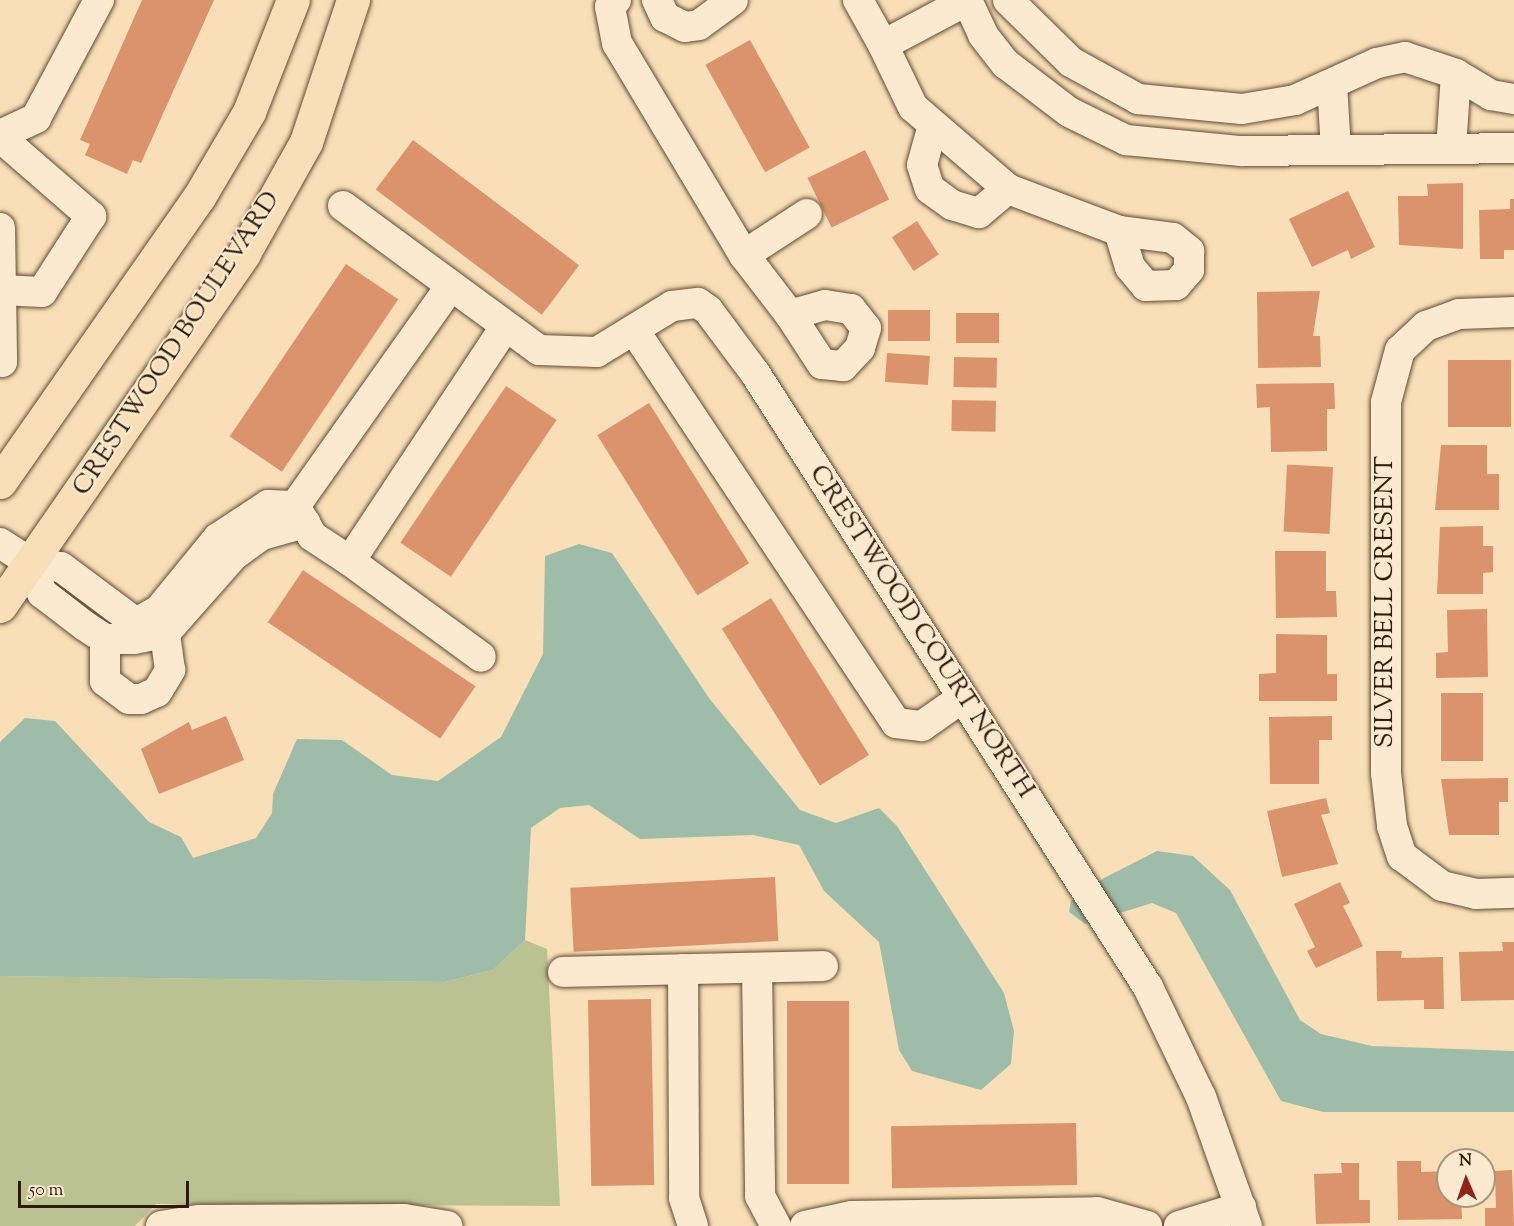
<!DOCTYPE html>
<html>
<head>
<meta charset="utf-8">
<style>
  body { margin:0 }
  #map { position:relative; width:1514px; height:1226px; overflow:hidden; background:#f9dfb7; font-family:"Sorts Mill Goudy",serif }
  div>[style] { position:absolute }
  .green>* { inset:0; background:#bac292 }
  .water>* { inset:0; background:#9ebda9 }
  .building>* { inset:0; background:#da936b; transform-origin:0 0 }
  .roads { filter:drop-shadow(0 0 2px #5f4c34) drop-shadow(0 0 2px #5f4c34) }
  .minor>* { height:30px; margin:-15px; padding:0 15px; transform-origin:15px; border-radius:15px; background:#fbead0 }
  .major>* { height:33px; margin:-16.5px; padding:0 16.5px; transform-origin:16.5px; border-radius:16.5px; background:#f9dfb7 }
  span { translate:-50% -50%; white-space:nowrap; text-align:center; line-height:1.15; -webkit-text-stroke:4.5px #fbead0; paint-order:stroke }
  .street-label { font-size:26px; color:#2c1b09 }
  .north { position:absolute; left:1436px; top:1148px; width:60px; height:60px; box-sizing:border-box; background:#fbead0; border:2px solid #a89780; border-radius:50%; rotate:358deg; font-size:16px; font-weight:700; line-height:24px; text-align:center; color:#2c1b09 }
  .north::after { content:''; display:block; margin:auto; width:21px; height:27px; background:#8f2418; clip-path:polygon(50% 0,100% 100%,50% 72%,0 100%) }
  .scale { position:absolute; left:18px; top:1181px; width:171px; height:27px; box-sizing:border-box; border:3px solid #2c1b09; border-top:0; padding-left:8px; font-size:18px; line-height:21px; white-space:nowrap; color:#2c1b09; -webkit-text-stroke:4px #fbead0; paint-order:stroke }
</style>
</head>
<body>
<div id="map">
  <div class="green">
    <div style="clip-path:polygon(525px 940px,547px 949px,560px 1206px,156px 1204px,135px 1226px,0 1226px,0 976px,445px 982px,493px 970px)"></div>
  </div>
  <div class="water">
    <div style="clip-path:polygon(579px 544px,612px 553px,709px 698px,800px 810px,836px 823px,879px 808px,897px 826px,1004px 993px,1014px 1031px,1011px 1064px,981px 1090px,912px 1071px,899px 1050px,879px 942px,824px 891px,799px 845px,753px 835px,640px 839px,589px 805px,560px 808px,531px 828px,525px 940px,493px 970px,445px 982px,0 976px,0 742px,25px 718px,55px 721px,149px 822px,181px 837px,193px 858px,256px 838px,272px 813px,273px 794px,297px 739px,342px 740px,392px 775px,438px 781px,501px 737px,543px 654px,545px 556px)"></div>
    <div style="clip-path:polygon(1157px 851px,1193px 856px,1230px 890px,1300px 1020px,1321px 1034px,1372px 1046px,1514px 1051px,1514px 1112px,1323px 1112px,1281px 1101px,1176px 913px,1152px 903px,1085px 924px,1069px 912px,1071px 901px,1104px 878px)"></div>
  </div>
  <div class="building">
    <div style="clip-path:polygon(142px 0,214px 0,141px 163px,133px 160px,127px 174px,85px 155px,90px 144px,80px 140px)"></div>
    <div style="left:750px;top:40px;width:123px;height:51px;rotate:61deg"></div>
    <div style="left:413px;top:140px;width:208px;height:62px;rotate:37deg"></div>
    <div style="left:865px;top:150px;width:55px;height:64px;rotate:64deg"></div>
    <div style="clip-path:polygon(1463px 183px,1463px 249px,1399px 245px,1398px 196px,1428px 196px,1427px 184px)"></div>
    <div style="clip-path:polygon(1348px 191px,1375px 247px,1351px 259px,1348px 250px,1312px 267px,1289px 219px)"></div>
    <div style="clip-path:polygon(1510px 199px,1514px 199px,1514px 250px,1504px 250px,1504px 259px,1480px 259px,1479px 210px,1510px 209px)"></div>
    <div style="left:917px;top:221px;width:40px;height:30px;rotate:57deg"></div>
    <div style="left:346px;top:264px;width:63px;height:208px;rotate:34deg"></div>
    <div style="clip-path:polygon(1320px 291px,1313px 336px,1320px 336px,1321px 367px,1258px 368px,1257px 292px)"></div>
    <div style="left:888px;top:310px;width:42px;height:31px"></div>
    <div style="left:999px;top:313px;width:30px;height:43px;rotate:90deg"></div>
    <div style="left:887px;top:353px;width:43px;height:29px;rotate:4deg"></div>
    <div style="left:954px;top:357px;width:43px;height:30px;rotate:1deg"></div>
    <div style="left:1448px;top:360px;width:63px;height:67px"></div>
    <div style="clip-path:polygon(1334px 383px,1335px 409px,1327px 409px,1327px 451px,1271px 452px,1270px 407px,1257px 408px,1256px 384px)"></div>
    <div style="left:506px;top:386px;width:61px;height:189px;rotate:34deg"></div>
    <div style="left:952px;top:400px;width:44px;height:31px;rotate:1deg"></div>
    <div style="left:649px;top:403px;width:189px;height:61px;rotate:58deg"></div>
    <div style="clip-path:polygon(1441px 445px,1487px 445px,1487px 474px,1499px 474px,1499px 510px,1435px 510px)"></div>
    <div style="left:1333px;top:467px;width:67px;height:46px;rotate:93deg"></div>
    <div style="clip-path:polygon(1483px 526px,1483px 546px,1493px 546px,1493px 572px,1483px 573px,1483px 594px,1437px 594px,1440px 527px)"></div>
    <div style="clip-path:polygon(1275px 551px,1326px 551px,1326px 591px,1336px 591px,1337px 617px,1276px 618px)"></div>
    <div style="left:303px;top:570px;width:208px;height:63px;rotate:34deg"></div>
    <div style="left:771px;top:598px;width:185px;height:58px;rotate:58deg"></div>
    <div style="clip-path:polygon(1487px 609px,1488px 677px,1436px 678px,1436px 653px,1448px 652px,1447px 610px)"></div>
    <div style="clip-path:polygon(1276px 634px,1327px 635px,1327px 674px,1337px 674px,1337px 701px,1259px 701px,1259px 674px,1276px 673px)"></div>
    <div style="left:1441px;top:693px;width:42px;height:68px"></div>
    <div style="clip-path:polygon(226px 716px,244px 760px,159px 794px,141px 749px,189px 722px,192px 730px)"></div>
    <div style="clip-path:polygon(1332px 716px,1332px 740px,1319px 740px,1319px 784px,1270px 784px,1269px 717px)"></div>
    <div style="clip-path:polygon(1508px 778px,1508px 802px,1499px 802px,1499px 835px,1449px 835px,1441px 779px)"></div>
    <div style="clip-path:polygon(1326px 798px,1330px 813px,1321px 815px,1338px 864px,1282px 877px,1267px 811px)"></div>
    <div style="left:775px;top:877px;width:64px;height:205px;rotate:87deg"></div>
    <div style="clip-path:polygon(1340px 882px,1350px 903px,1343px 906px,1363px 946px,1316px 968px,1307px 951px,1315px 947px,1294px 904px)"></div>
    <div style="clip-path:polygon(1502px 942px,1514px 942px,1514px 1000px,1461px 1001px,1459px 952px,1503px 951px)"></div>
    <div style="clip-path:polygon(1376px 951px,1402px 951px,1401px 958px,1443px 957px,1444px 1009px,1424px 1009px,1424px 1000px,1377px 1001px)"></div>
    <div style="left:651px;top:999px;width:186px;height:63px;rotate:89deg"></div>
    <div style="left:787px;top:1001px;width:62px;height:183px"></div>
    <div style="left:1076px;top:1123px;width:62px;height:185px;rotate:89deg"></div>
    <div style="clip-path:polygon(1397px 1161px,1421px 1161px,1421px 1172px,1448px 1171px,1448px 1196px,1461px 1196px,1462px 1219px,1398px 1220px)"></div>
    <div style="clip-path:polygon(1341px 1163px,1359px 1163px,1359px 1200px,1370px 1200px,1370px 1223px,1316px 1224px,1314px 1174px,1342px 1173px)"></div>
    <div style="clip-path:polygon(1512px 1170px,1514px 1226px,1485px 1226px,1485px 1208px,1496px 1208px,1495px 1171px)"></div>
  </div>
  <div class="roads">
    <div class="minor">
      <div style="left:616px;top:0;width:9px;rotate:131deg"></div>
      <div style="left:610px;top:7px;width:37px;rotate:79deg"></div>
      <div style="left:617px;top:43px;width:247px;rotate:59.1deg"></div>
      <div style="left:744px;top:255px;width:75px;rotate:-33.1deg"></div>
      <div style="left:657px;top:0;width:19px;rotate:65deg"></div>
      <div style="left:665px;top:17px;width:22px;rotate:27deg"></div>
      <div style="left:685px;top:27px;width:14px;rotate:-8deg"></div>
      <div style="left:699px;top:25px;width:42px;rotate:-36.3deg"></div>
      <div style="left:858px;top:0;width:51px;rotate:60.9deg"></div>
      <div style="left:967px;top:0;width:38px;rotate:65deg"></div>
      <div style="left:983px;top:35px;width:37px;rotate:52deg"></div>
      <div style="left:1006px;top:64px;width:79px;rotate:37.3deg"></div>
      <div style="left:1069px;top:112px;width:64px;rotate:26.2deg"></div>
      <div style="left:1126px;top:140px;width:116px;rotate:5.5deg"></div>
      <div style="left:1241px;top:151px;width:273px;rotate:-0.6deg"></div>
      <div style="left:968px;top:0;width:96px;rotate:152.1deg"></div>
      <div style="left:883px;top:45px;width:69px;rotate:64.2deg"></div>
      <div style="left:913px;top:107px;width:125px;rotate:40.8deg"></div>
      <div style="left:1008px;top:189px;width:119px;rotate:20.7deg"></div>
      <div style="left:1119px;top:231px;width:54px;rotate:7.4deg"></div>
      <div style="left:1173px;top:238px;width:21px;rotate:39deg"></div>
      <div style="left:1189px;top:251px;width:19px;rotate:90deg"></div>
      <div style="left:1189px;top:270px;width:20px;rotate:131deg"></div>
      <div style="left:1176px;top:285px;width:30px;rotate:178deg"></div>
      <div style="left:1146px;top:286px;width:25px;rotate:-130deg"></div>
      <div style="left:1130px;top:267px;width:38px;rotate:-107deg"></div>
      <div style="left:1008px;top:0;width:88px;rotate:44.5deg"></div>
      <div style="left:1071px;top:62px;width:77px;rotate:28.9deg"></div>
      <div style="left:1138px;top:99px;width:104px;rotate:5.5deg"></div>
      <div style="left:1242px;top:109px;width:54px;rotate:-9.6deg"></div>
      <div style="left:1295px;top:100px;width:90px;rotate:-24.3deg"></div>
      <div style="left:1377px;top:63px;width:29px;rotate:-12deg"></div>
      <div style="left:1405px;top:57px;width:54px;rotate:18.4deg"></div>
      <div style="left:1456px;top:74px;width:41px;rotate:31deg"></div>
      <div style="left:1491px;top:95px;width:23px;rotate:10deg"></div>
      <div style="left:1332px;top:84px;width:66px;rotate:86.5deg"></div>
      <div style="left:933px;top:125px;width:41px;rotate:105.4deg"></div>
      <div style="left:922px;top:165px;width:25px;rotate:72deg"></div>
      <div style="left:930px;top:189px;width:27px;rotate:36deg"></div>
      <div style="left:952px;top:205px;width:28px;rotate:17deg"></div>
      <div style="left:979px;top:213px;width:38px;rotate:-40deg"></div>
      <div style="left:0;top:135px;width:40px;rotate:-25deg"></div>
      <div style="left:36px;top:118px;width:134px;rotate:-61.9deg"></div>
      <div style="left:0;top:137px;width:121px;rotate:41deg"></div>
      <div style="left:91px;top:216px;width:90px;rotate:122.8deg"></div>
      <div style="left:42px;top:292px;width:41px;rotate:-177.2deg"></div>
      <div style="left:1451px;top:149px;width:75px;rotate:-86.2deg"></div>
      <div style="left:343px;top:206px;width:243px;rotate:36.3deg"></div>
      <div style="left:539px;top:350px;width:58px;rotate:2deg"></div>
      <div style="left:597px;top:352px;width:88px;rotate:-31.5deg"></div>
      <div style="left:672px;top:306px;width:26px;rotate:-7deg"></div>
      <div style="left:698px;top:303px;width:12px;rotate:35deg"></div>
      <div style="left:708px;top:310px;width:79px;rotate:53.3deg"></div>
      <div style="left:755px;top:373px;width:729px;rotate:57.38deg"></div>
      <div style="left:1148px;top:987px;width:122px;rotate:64.3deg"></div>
      <div style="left:1201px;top:1097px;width:137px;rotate:70.4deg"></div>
      <div style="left:0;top:228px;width:134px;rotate:89.1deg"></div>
      <div style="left:744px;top:255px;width:76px;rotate:52.5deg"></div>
      <div style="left:790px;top:315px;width:36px;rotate:-16deg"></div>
      <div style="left:825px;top:305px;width:26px;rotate:9deg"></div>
      <div style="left:851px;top:309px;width:24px;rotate:52deg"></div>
      <div style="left:866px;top:328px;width:21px;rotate:107deg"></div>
      <div style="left:860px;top:348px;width:25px;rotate:133deg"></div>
      <div style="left:843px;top:366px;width:21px;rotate:-175deg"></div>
      <div style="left:822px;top:364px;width:59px;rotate:-123.1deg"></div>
      <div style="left:1514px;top:312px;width:55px;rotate:177.9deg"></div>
      <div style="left:1459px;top:314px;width:35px;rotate:160deg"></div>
      <div style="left:1426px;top:326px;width:35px;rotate:137deg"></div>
      <div style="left:1400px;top:350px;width:54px;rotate:105.1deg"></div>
      <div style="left:1386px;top:402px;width:371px;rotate:90deg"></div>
      <div style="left:1386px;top:773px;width:53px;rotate:83.5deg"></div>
      <div style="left:1392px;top:826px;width:32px;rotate:72deg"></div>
      <div style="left:1402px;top:856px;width:50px;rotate:36.9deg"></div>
      <div style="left:1442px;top:886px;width:35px;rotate:13deg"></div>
      <div style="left:1476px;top:894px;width:38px;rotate:-2deg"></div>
      <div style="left:634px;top:330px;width:472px;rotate:56.3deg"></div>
      <div style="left:896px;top:723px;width:26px;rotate:7deg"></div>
      <div style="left:922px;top:726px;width:49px;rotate:-35deg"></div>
      <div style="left:295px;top:506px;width:34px;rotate:60deg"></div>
      <div style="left:312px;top:536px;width:45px;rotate:33.3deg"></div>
      <div style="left:350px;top:561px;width:281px;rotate:-56.5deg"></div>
      <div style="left:295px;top:506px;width:268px;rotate:-54.7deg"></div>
      <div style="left:0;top:543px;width:37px;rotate:33deg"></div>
      <div style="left:31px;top:563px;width:30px;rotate:8deg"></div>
      <div style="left:61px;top:567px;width:89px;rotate:36.7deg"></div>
      <div style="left:132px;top:620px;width:9px"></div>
      <div style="left:141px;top:620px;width:21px;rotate:-29deg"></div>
      <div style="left:159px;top:610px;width:93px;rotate:-50.7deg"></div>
      <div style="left:218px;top:538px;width:60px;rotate:-33.4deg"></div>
      <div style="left:268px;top:505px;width:27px;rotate:2deg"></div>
      <div style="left:350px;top:561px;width:162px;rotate:36.2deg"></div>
      <div style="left:31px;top:563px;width:32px;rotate:70deg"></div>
      <div style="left:42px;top:593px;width:54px;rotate:37.5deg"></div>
      <div style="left:85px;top:626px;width:24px;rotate:33deg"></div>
      <div style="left:105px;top:639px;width:29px"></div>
      <div style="left:134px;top:639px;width:32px;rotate:-11deg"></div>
      <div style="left:165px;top:633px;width:104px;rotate:-48.5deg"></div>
      <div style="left:234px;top:555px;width:34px;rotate:-36deg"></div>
      <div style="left:262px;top:535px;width:45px;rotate:-15.6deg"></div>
      <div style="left:105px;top:639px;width:42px;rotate:90deg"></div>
      <div style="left:105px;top:681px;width:30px;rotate:37deg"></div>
      <div style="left:129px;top:699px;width:12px"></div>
      <div style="left:141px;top:699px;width:17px;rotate:-24deg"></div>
      <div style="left:157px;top:692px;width:26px;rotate:-59deg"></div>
      <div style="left:170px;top:670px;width:37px;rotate:-98deg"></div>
      <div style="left:757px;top:968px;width:228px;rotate:89.2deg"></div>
      <div style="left:760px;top:1196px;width:34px;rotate:62deg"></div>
      <div style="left:683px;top:969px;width:229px;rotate:89.7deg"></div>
      <div style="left:684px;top:1198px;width:29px;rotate:72deg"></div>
      <div style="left:563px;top:972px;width:260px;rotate:-1.3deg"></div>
      <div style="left:161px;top:1226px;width:39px;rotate:-9deg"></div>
      <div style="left:200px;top:1220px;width:204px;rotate:-0.3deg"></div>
      <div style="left:404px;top:1219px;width:44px;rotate:9.2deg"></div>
      <div style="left:805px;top:1226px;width:48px;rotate:-12deg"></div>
      <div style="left:852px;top:1216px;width:245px;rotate:-0.9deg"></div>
      <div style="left:1097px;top:1212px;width:52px;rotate:15.6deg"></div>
      <div style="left:1179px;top:1226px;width:65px;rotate:-17deg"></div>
    </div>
    <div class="major">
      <div style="left:0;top:482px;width:348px;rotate:-55.1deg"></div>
      <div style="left:199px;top:197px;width:99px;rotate:-59.5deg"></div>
      <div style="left:249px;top:112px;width:120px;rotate:-68.6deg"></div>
      <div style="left:0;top:606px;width:429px;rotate:-55.3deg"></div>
      <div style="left:244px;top:253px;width:127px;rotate:-60.8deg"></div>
      <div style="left:306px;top:142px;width:150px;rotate:-71.7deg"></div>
    </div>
  </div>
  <div class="street-label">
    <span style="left:177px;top:344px;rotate:-57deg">CRESTWOOD BOULEVARD</span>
    <span style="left:1386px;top:602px;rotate:-90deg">SILVER BELL CRESENT</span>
    <span style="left:921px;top:632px;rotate:57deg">CRESTWOOD COURT NORTH</span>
  </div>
  <div class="north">N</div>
  <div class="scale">50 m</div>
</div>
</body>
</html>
